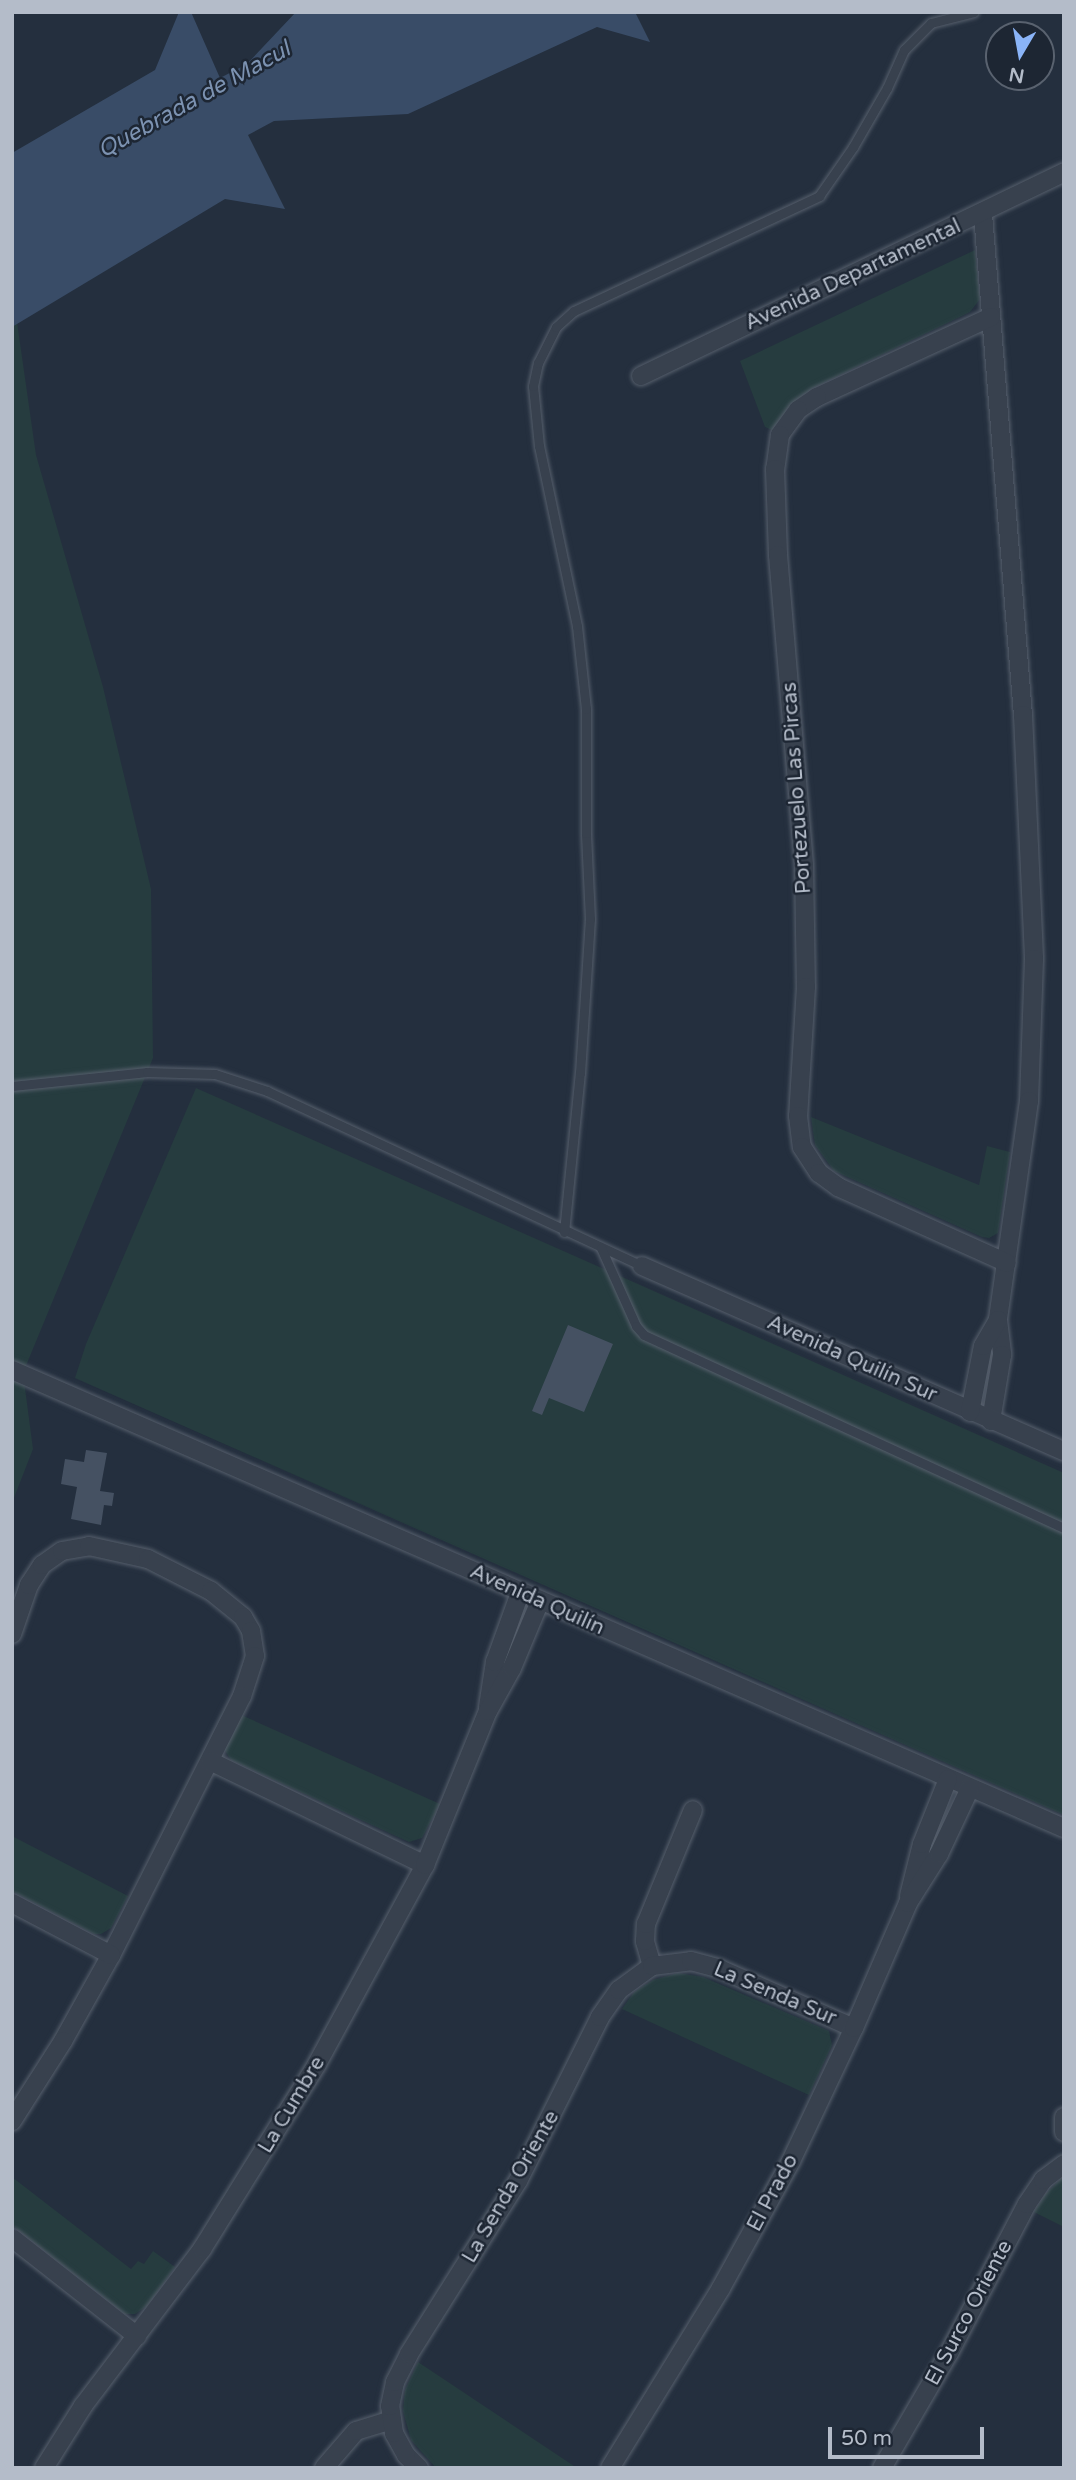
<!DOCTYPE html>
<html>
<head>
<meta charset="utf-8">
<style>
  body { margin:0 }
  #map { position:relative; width:1076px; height:2480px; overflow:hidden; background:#242f3e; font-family:"Varela Round",sans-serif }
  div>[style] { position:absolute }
  .green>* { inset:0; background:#263c3f }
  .water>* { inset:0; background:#394c67 }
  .building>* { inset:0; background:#455162 }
  .roads { filter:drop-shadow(0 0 2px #565f6c) drop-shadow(0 0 2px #565f6c) }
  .lane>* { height:9px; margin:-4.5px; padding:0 4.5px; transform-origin:4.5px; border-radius:4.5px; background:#38414e }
  .street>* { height:18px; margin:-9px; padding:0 9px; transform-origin:9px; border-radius:9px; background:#38414e }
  span { translate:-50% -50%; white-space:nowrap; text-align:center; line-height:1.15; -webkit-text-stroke:5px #1d2633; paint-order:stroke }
  .street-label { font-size:21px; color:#b4bcc9 }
  .water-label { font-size:23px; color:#7c92b1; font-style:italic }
  .frame { position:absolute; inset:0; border:14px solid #b4bcc9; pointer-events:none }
  .north { position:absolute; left:985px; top:21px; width:70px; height:70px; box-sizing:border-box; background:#1d2633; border:2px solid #59626f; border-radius:50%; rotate:190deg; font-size:19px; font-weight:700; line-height:28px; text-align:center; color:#b4bcc9 }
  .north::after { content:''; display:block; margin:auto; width:24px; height:32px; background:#8ab4f8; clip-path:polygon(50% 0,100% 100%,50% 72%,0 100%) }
  .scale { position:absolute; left:828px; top:2427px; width:156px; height:32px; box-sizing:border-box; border:4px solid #b4bcc9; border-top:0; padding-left:9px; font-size:21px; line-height:24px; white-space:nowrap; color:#b4bcc9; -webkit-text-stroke:5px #1d2633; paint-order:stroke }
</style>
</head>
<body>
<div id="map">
  <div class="green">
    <div style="clip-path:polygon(975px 250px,980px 299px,970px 312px,813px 388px,791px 404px,772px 430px,765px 427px,740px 361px)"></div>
    <div style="clip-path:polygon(12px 287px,36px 455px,103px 687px,151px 889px,153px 1058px,23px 1373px,33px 1449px,12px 1503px)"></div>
    <div style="clip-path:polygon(196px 1088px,1064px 1473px,1064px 1815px,75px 1378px,86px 1344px)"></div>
    <div style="clip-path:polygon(811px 1117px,979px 1185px,987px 1146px,1010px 1152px,998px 1233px,989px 1238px,982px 1237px,834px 1171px,815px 1145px)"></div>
    <div style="clip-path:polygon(239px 1714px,440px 1804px,422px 1838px,409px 1842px,231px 1760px,224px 1749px)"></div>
    <div style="clip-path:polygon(12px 1836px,128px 1896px,111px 1928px,101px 1934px,94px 1934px,12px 1891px)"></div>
    <div style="clip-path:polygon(678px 1973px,703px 1977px,829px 2031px,832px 2045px,809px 2095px,622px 2009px,634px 1992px,653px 1980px)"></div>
    <div style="clip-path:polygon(1064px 2176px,1064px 2227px,1034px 2212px,1046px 2193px)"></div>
    <div style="clip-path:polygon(12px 2177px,131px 2269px,138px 2261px,144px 2264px,153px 2251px,175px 2267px,147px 2306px,135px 2314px,125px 2314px,12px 2225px)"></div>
    <div style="clip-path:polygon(418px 2362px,577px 2468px,436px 2468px,411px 2440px,403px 2411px,405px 2390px)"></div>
  </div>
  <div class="water">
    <div style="clip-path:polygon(179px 12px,191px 12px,220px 78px,247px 64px,296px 12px,635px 12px,650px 42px,597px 27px,408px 114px,274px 121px,248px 135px,285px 209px,225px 199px,12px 327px,12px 153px,155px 70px)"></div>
  </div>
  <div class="building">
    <div style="clip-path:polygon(568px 1325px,613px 1344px,584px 1412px,549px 1398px,542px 1415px,532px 1411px)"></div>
    <div style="clip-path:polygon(86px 1450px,107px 1453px,100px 1491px,114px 1493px,112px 1506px,104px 1505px,101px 1525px,71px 1519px,77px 1487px,61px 1484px,65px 1459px,84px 1462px)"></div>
  </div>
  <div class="roads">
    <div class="lane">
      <div style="left:12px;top:1086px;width:136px;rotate:-5.9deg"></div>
      <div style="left:147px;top:1072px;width:68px;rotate:1.7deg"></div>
      <div style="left:215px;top:1074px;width:55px;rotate:18.1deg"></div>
      <div style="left:267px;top:1091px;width:414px;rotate:25deg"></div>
      <div style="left:564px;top:1232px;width:160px;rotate:-84.3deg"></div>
      <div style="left:580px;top:1073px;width:154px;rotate:-86.3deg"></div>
      <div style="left:590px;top:919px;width:86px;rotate:-92.7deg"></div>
      <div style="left:586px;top:833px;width:124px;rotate:-90deg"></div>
      <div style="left:586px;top:709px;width:83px;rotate:-96.2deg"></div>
      <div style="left:577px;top:626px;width:184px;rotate:-101.9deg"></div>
      <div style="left:539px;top:446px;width:60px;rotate:-95.7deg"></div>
      <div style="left:533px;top:386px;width:24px;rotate:-78deg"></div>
      <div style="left:538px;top:363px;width:40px;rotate:-63.4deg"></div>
      <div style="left:556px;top:327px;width:24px;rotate:-42deg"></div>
      <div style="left:574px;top:311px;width:271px;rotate:-25.1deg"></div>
      <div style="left:819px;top:196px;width:60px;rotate:-55.2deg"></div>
      <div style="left:853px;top:147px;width:68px;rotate:-60deg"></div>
      <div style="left:887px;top:88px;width:42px;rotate:-65.9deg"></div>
      <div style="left:904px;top:50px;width:38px;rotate:-45deg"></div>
      <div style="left:931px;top:23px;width:44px;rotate:-14.3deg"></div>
      <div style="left:601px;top:1248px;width:85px;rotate:65.8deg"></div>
      <div style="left:636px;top:1326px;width:12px;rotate:48deg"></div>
      <div style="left:644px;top:1335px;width:462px;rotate:24.7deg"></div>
    </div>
    <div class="street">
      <div style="left:983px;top:214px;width:503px;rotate:85.44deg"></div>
      <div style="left:1023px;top:715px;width:244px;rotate:87.4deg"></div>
      <div style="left:1034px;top:959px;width:142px;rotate:92deg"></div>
      <div style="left:1029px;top:1101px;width:221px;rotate:98.1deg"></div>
      <div style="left:998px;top:1320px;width:35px;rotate:83deg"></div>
      <div style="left:1002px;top:1355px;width:67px;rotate:99.5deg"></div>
      <div style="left:991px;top:317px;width:192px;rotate:155.3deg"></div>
      <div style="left:817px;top:397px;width:23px;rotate:146deg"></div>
      <div style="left:798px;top:410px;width:31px;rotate:126deg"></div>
      <div style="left:780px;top:435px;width:34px;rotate:98deg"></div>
      <div style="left:775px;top:469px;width:86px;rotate:88deg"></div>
      <div style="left:778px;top:555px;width:311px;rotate:85.2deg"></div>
      <div style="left:804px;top:865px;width:122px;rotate:89.1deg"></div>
      <div style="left:806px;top:987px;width:129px;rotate:93.5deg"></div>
      <div style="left:798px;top:1116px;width:31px;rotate:83deg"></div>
      <div style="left:802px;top:1147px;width:31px;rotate:57deg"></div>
      <div style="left:819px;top:1173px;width:24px;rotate:36deg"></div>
      <div style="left:838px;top:1187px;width:185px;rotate:24.2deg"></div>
      <div style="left:641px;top:376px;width:470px;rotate:-25.7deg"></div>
      <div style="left:642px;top:1266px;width:461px;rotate:23.7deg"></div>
      <div style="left:12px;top:1370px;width:1147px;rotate:23.53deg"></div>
      <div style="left:970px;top:1412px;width:67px;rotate:-78.9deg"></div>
      <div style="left:983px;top:1346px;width:30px;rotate:-60deg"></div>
      <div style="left:12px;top:1634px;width:52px;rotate:-70.9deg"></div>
      <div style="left:29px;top:1585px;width:24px;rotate:-57deg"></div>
      <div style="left:42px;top:1565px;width:24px;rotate:-35deg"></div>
      <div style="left:62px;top:1551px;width:27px;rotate:-10deg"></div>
      <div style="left:89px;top:1546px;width:60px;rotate:12.4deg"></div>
      <div style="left:148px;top:1559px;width:71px;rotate:26.9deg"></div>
      <div style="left:211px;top:1591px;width:41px;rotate:39.1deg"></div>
      <div style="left:243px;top:1617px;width:16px;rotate:60deg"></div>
      <div style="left:251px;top:1631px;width:25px;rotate:81deg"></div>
      <div style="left:255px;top:1656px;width:42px;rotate:108deg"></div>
      <div style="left:242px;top:1696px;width:290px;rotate:116.8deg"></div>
      <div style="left:111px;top:1955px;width:98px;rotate:119.2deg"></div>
      <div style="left:63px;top:2041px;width:95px;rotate:122.5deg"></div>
      <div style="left:488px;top:1707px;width:46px;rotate:-81.2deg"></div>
      <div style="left:495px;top:1662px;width:73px;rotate:-70.1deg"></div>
      <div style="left:210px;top:1761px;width:239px;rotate:25.8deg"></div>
      <div style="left:909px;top:1896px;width:54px;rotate:-76deg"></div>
      <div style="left:922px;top:1844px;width:70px;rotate:-68.2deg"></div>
      <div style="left:12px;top:1903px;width:112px;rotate:27.7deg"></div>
      <div style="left:652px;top:1966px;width:26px;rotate:-106deg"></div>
      <div style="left:645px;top:1941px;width:17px;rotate:-87deg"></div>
      <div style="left:646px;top:1924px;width:123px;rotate:-67.6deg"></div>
      <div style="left:1064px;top:2117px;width:15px;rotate:90deg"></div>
      <div style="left:12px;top:2238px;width:159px;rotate:38.1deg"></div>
      <div style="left:44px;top:2468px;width:73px;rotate:-57.8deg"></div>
      <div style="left:83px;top:2406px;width:197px;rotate:-52.8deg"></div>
      <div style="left:202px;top:2249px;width:218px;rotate:-58.1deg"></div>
      <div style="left:317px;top:2064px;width:226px;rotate:-61.5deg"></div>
      <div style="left:425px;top:1865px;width:166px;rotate:-67.8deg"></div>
      <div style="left:488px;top:1711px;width:49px;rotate:-60.8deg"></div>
      <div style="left:512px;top:1668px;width:73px;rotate:-67.3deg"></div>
      <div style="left:324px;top:2468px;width:49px;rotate:-49.1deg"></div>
      <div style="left:356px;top:2431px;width:37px;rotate:-17deg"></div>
      <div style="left:419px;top:2468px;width:18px;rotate:-135deg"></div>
      <div style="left:406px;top:2455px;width:25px;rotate:-119deg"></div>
      <div style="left:394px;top:2433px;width:27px;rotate:-98deg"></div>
      <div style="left:390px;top:2406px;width:25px;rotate:-78deg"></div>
      <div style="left:395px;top:2382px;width:31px;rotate:-63deg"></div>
      <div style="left:409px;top:2354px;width:204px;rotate:-57.8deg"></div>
      <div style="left:518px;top:2181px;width:183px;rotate:-63.4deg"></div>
      <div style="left:600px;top:2017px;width:33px;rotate:-55deg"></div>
      <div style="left:619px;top:1990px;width:41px;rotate:-36deg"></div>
      <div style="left:652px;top:1966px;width:39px;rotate:-7deg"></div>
      <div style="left:691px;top:1961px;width:30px;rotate:15deg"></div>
      <div style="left:720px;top:1969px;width:146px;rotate:23.8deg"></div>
      <div style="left:610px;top:2468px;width:211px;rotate:-58.3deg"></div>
      <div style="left:721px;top:2288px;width:145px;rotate:-61.1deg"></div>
      <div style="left:791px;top:2161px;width:147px;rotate:-64.7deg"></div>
      <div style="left:854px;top:2028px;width:136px;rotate:-66.6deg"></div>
      <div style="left:908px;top:1903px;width:58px;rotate:-57.7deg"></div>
      <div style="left:939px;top:1854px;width:73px;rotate:-64.8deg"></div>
      <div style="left:882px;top:2468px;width:133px;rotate:-59.8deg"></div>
      <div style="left:949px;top:2353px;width:168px;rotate:-62.4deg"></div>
      <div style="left:1027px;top:2204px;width:29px;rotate:-56deg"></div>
      <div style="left:1043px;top:2180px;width:26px;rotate:-37deg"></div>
    </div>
  </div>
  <div class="street-label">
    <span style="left:853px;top:275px;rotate:-25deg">Avenida Departamental</span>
    <span style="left:797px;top:788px;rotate:-94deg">Portezuelo Las Pircas</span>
    <span style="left:852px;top:1359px;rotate:24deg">Avenida Quilín Sur</span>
    <span style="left:537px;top:1600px;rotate:24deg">Avenida Quilín</span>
    <span style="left:775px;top:1994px;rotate:23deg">La Senda Sur</span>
    <span style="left:292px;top:2105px;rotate:-59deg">La Cumbre</span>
    <span style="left:511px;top:2187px;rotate:-60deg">La Senda Oriente</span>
    <span style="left:773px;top:2193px;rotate:-62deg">El Prado</span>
    <span style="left:969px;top:2313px;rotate:-62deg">El Surco Oriente</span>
  </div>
  <div class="water-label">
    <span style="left:194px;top:100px;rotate:-29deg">Quebrada de Macul</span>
  </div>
  <div class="frame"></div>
  <div class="north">N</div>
  <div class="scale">50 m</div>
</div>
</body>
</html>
